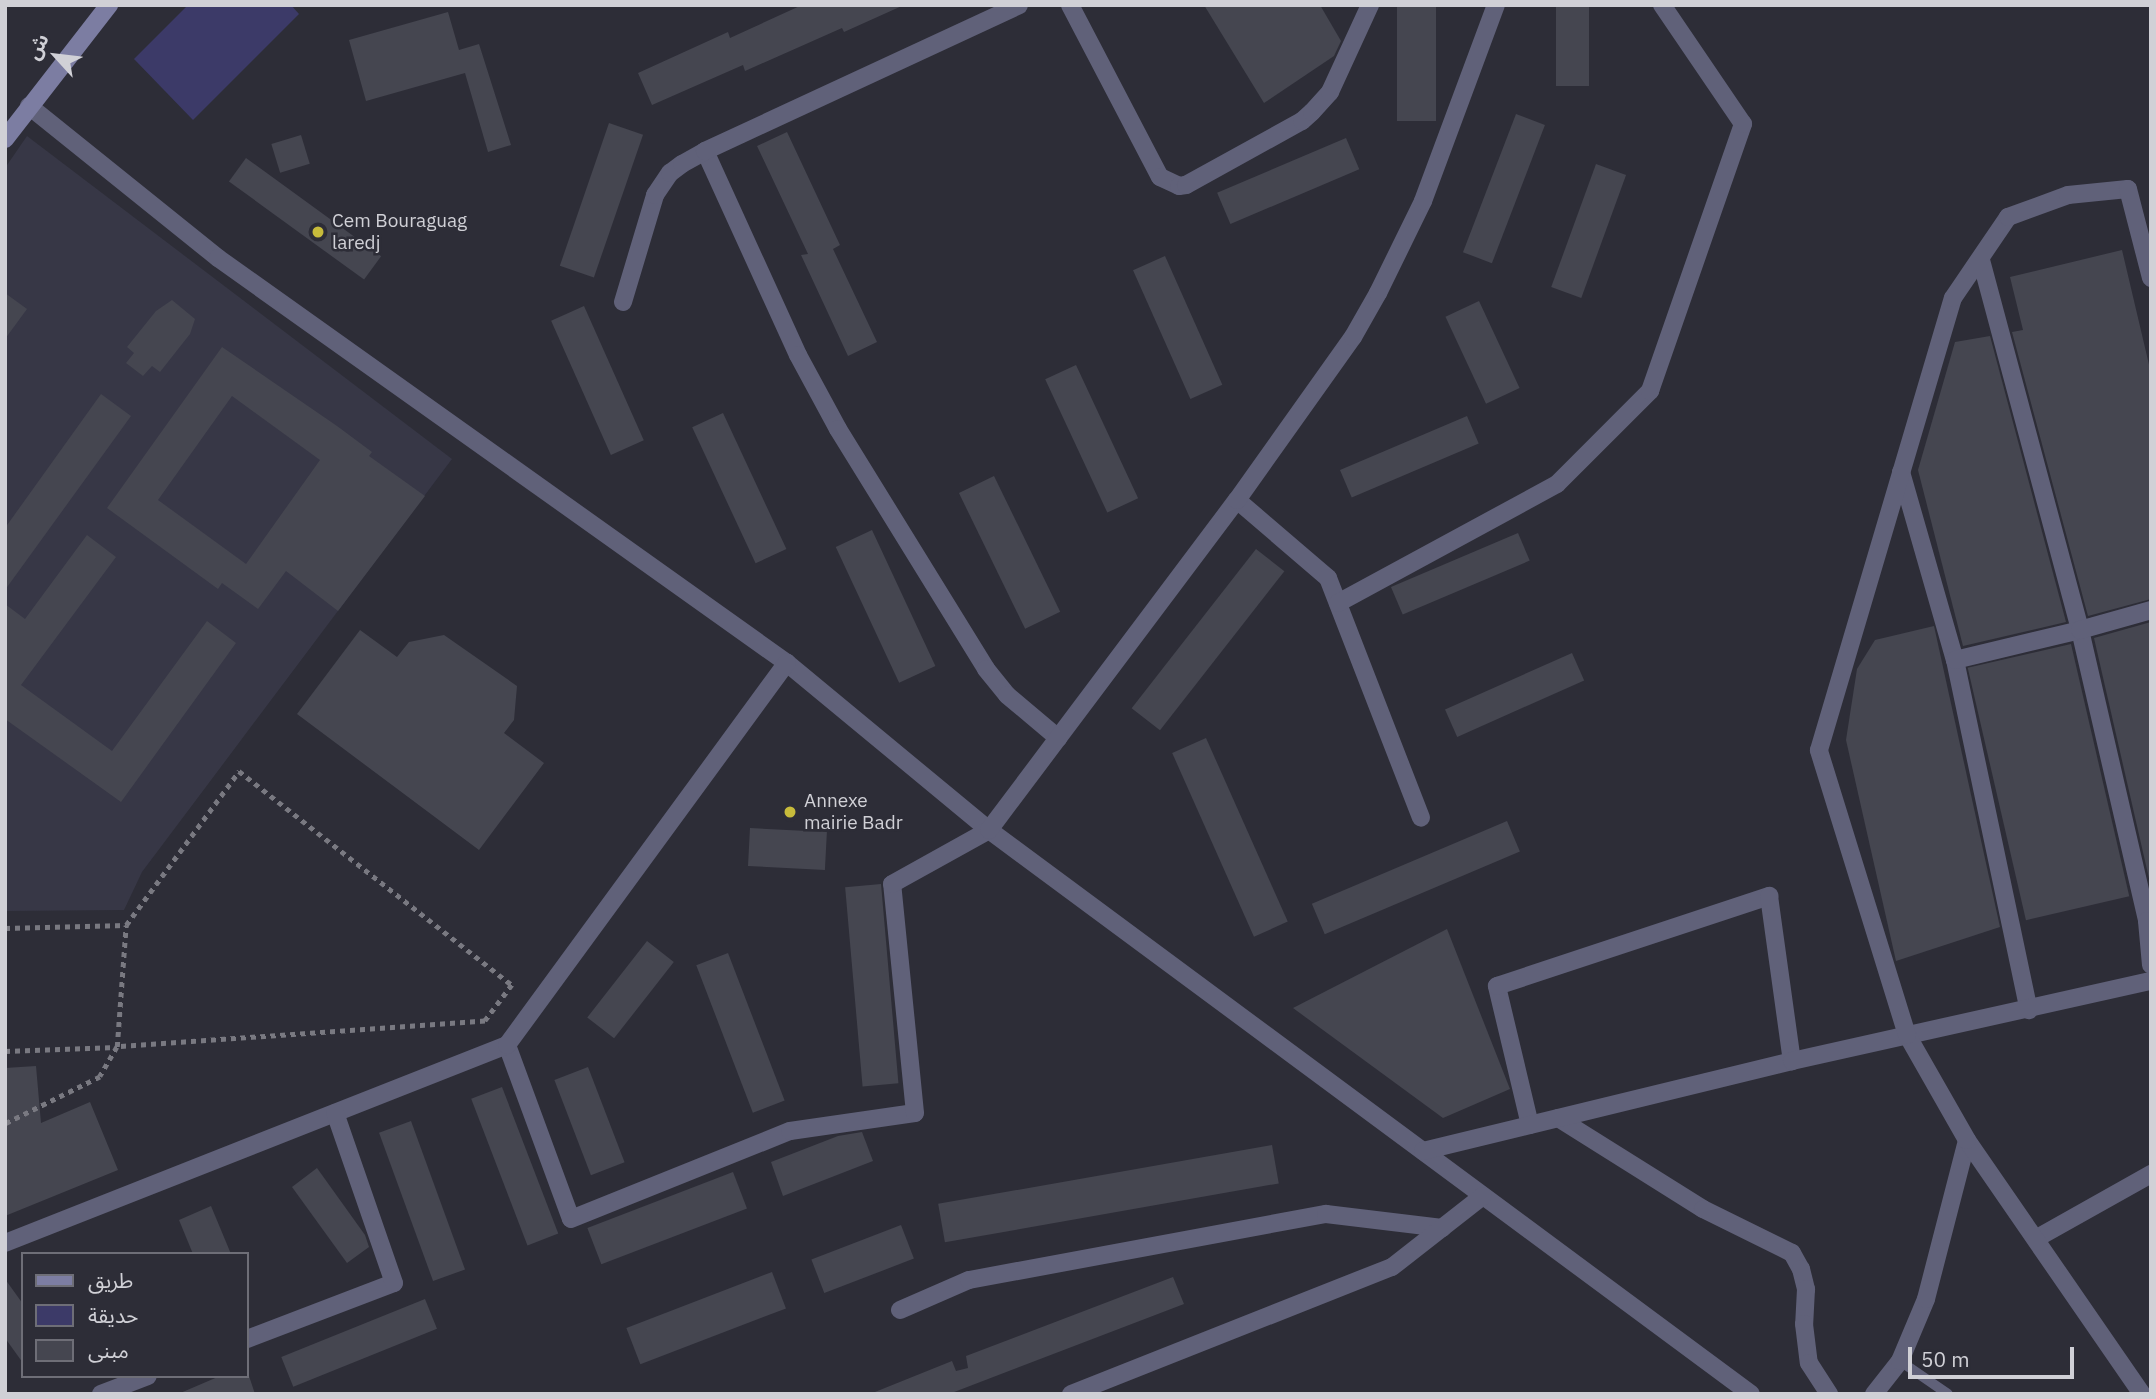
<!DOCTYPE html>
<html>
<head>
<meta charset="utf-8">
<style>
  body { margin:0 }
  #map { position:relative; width:2156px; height:1399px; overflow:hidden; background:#2d2d37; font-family:"IBM Plex Sans","Noto Sans Arabic",sans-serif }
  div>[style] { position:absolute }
  .built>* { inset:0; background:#373746 }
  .green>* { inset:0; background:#3c3a68 }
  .building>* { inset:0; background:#454650; transform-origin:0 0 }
  .path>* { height:4.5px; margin-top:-2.25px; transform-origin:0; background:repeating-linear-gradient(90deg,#797981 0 5px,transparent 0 10px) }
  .lane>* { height:10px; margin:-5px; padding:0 5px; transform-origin:5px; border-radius:5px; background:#606179 }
  .street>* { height:18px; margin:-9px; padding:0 9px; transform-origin:9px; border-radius:9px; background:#606179 }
  .secondary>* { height:18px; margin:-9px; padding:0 9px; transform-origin:9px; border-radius:9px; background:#7c7da2 }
  .dots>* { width:19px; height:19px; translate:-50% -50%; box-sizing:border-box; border:4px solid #2d2d37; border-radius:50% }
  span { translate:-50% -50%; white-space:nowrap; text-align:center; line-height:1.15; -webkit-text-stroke:5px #2d2d37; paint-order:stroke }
  .poi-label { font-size:19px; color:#d0d0d6 }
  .left { translate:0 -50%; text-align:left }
  .frame { position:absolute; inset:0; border:7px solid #d0d0d6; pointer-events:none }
  .legend { position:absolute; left:21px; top:1252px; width:228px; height:126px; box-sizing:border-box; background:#2d2d37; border:2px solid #6e6e77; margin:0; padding:9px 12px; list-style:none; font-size:21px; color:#d0d0d6 }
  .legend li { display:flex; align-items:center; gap:14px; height:35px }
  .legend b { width:35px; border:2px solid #6e6e77 }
  .north { position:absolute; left:21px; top:21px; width:70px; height:70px; -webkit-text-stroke:5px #2d2d37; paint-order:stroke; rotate:297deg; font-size:19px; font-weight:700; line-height:28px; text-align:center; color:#d0d0d6 }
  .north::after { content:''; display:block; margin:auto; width:24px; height:32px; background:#d0d0d6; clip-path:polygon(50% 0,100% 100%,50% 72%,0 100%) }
  .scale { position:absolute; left:1908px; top:1347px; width:166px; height:32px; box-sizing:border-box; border:4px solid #d0d0d6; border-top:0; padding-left:9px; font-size:21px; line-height:24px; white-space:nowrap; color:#d0d0d6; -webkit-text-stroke:5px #2d2d37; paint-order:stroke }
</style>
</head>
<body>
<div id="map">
  <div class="built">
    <div style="clip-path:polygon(27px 136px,452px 459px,142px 872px,124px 910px,5px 911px,5px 168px)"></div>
  </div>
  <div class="green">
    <div style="clip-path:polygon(188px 5px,291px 5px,299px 14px,193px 120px,134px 59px)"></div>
  </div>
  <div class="building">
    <div style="clip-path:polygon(802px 5px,904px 5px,844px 32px,842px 28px,745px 71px,743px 65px,652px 105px,638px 73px,728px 32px,730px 38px)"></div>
    <div style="clip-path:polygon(1204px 5px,1320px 5px,1341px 41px,1334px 56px,1264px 103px)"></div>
    <div style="left:1397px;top:5px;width:39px;height:116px"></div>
    <div style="left:1556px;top:5px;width:33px;height:81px"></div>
    <div style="clip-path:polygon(448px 12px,459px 50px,479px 44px,511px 145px,488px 152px,465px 73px,366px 101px,349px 40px)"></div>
    <div style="left:1516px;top:114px;width:31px;height:148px;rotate:21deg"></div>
    <div style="left:609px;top:123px;width:36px;height:151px;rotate:19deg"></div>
    <div style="clip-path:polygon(787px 132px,840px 245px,833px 249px,877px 342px,848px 356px,801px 255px,808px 254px,757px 146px)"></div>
    <div style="left:301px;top:135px;width:30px;height:31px;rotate:73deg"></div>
    <div style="left:1346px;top:138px;width:34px;height:140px;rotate:67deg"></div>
    <div style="left:246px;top:158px;width:167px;height:29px;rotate:36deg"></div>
    <div style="left:1596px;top:164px;width:32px;height:131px;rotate:20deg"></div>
    <div style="clip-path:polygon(2122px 250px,2151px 373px,2151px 599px,2088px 616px,2012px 332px,2023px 330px,2010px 277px)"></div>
    <div style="left:1165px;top:256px;width:141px;height:35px;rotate:66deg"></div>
    <div style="clip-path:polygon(5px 293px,27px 309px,5px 339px)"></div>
    <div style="clip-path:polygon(172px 300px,195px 319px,190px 334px,160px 372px,152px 366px,143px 376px,126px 363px,134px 353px,127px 347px,156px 311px)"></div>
    <div style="left:1479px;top:301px;width:96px;height:37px;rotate:65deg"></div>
    <div style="left:584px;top:306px;width:147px;height:36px;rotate:66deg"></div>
    <div style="clip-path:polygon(1990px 336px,2066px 622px,1963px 646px,1918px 470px,1955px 342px)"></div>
    <div style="clip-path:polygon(evenodd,222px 347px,337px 426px,372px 452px,369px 456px,425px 496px,338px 611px,286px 571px,258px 609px,222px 583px,218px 589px,107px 508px,222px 347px,232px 396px,320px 460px,246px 564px,158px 500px,232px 396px)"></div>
    <div style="left:1076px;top:365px;width:147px;height:34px;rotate:65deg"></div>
    <div style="clip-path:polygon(101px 394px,131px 416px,5px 590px,5px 528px)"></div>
    <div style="left:723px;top:413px;width:150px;height:34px;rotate:65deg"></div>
    <div style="left:1467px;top:416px;width:30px;height:138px;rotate:67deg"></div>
    <div style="left:994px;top:476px;width:151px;height:39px;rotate:64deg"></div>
    <div style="left:872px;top:530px;width:150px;height:40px;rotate:65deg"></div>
    <div style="left:1518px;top:533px;width:30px;height:138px;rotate:67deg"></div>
    <div style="clip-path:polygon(87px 535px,116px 557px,21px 685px,112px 751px,207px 621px,236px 643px,121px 802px,5px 719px,5px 604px,25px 619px)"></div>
    <div style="left:1256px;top:549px;width:36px;height:202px;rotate:38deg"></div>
    <div style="clip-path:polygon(2151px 622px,2151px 887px,2094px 638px)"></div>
    <div style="clip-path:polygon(1934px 626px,2000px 927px,1896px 961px,1846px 740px,1857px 669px,1875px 640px)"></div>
    <div style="clip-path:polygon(360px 630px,397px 657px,409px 642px,444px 635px,517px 686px,514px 720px,504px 733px,544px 763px,479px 850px,297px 714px)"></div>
    <div style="left:2071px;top:644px;width:259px;height:106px;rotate:77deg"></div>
    <div style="left:1572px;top:653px;width:30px;height:139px;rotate:66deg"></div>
    <div style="left:1206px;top:738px;width:201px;height:37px;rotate:66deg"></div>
    <div style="left:1507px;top:821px;width:33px;height:212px;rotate:67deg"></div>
    <div style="left:750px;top:828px;width:77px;height:38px;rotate:3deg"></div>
    <div style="left:881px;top:884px;width:200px;height:36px;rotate:85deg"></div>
    <div style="clip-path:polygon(1447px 929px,1510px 1089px,1443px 1118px,1293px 1008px)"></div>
    <div style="left:647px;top:941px;width:34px;height:97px;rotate:38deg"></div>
    <div style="left:728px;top:953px;width:158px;height:34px;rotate:69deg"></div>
    <div style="clip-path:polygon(36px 1066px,41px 1123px,90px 1102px,118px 1170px,5px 1216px,5px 1068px)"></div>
    <div style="left:588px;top:1067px;width:102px;height:36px;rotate:69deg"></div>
    <div style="left:502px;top:1087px;width:157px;height:33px;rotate:69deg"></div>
    <div style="left:411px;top:1121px;width:158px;height:34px;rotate:70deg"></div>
    <div style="clip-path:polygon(862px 1132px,873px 1161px,783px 1196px,771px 1162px,838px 1136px)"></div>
    <div style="left:1272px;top:1145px;width:39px;height:339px;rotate:80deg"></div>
    <div style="clip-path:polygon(317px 1168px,365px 1235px,369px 1247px,347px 1263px,292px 1187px)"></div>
    <div style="left:733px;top:1172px;width:39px;height:156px;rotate:69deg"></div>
    <div style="clip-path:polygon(211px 1206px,231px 1254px,193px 1254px,179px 1220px)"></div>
    <div style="left:901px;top:1225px;width:36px;height:96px;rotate:69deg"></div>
    <div style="left:772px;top:1272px;width:39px;height:156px;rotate:69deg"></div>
    <div style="clip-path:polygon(1173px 1277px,1184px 1304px,949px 1394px,870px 1394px,952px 1361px,956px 1371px,968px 1368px,966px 1356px)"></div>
    <div style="clip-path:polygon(5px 1279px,23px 1304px,23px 1363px,5px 1338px)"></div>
    <div style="left:425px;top:1299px;width:32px;height:155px;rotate:68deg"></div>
    <div style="clip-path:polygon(220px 1376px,249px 1376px,255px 1394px,178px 1394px)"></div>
  </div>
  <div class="path">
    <div style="left:239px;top:771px;width:347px;rotate:38.1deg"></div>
    <div style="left:512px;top:985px;width:45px;rotate:126.9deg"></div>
    <div style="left:485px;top:1021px;width:369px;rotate:176deg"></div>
    <div style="left:117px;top:1047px;width:122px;rotate:-85.8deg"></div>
    <div style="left:126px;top:925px;width:191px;rotate:-53.7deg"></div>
    <div style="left:5px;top:928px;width:121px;rotate:-1.4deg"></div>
    <div style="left:5px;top:1051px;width:112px;rotate:-2deg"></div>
    <div style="left:117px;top:1047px;width:34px;rotate:120deg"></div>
    <div style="left:100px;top:1077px;width:106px;rotate:153.7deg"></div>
  </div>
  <div class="lane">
    <div style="left:1900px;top:1361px;width:58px;rotate:34.5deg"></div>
  </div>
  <div class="street">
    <div style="left:1070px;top:5px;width:194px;rotate:62.4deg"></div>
    <div style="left:1160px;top:177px;width:21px;rotate:25deg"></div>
    <div style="left:1179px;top:186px;width:7px;rotate:-8deg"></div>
    <div style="left:1186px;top:185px;width:132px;rotate:-28.9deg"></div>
    <div style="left:1302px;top:121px;width:13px;rotate:-42deg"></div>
    <div style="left:1312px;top:112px;width:27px;rotate:-48deg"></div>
    <div style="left:1330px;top:92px;width:96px;rotate:-65.3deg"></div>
    <div style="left:29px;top:106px;width:243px;rotate:38.8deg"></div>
    <div style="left:218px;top:258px;width:698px;rotate:35.44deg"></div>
    <div style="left:787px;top:663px;width:262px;rotate:39.6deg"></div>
    <div style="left:989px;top:830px;width:948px;rotate:36.51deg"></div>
    <div style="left:705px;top:151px;width:224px;rotate:65.5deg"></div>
    <div style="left:798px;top:355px;width:84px;rotate:61.6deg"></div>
    <div style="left:838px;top:429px;width:282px;rotate:58.3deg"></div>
    <div style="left:986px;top:669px;width:33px;rotate:51deg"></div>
    <div style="left:1007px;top:695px;width:67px;rotate:40.1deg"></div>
    <div style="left:1981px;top:260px;width:383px;rotate:75deg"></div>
    <div style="left:2080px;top:630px;width:299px;rotate:77deg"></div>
    <div style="left:2147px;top:921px;width:44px;rotate:84.8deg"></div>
    <div style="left:623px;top:302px;width:112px;rotate:-73.3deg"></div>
    <div style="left:655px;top:195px;width:27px;rotate:-56deg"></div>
    <div style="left:670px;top:173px;width:15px;rotate:-37deg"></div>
    <div style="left:682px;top:164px;width:26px;rotate:-29deg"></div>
    <div style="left:705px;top:151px;width:346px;rotate:-24.9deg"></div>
    <div style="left:1901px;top:472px;width:196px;rotate:74deg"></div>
    <div style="left:1955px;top:660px;width:358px;rotate:78.1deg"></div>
    <div style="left:1237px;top:500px;width:120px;rotate:40.6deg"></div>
    <div style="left:1328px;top:578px;width:257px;rotate:68.8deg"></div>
    <div style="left:1338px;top:603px;width:249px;rotate:-28.5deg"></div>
    <div style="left:1557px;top:484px;width:132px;rotate:-45deg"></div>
    <div style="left:1650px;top:391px;width:283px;rotate:-70.8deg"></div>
    <div style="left:1743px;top:124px;width:144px;rotate:-124.2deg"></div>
    <div style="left:1955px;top:660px;width:129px;rotate:-13.5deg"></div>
    <div style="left:2080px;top:630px;width:74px;rotate:-15.7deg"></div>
    <div style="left:507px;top:1045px;width:185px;rotate:69.8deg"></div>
    <div style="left:571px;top:1219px;width:236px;rotate:-21.9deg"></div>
    <div style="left:790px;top:1131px;width:126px;rotate:-8.2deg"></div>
    <div style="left:915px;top:1113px;width:230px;rotate:-95.7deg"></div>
    <div style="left:892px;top:884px;width:111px;rotate:-29.1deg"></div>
    <div style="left:989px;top:830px;width:413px;rotate:-53.1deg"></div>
    <div style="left:1237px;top:500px;width:200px;rotate:-54.6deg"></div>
    <div style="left:1353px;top:337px;width:51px;rotate:-60.4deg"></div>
    <div style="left:1378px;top:293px;width:102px;rotate:-63.9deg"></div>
    <div style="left:1423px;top:201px;width:209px;rotate:-69.6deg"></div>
    <div style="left:1558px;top:1118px;width:171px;rotate:32.1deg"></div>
    <div style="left:1703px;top:1209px;width:99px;rotate:26.3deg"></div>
    <div style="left:1792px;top:1253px;width:18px;rotate:61deg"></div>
    <div style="left:1801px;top:1269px;width:21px;rotate:76deg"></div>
    <div style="left:1806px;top:1289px;width:35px;rotate:93deg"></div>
    <div style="left:1804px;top:1324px;width:39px;rotate:83deg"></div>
    <div style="left:1809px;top:1363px;width:37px;rotate:57deg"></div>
    <div style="left:1530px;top:1125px;width:143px;rotate:-103.4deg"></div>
    <div style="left:1497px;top:986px;width:287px;rotate:-18.3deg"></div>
    <div style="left:1769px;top:896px;width:167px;rotate:82.1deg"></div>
    <div style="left:1423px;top:1151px;width:380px;rotate:-13.7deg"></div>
    <div style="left:1792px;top:1061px;width:368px;rotate:-12.6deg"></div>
    <div style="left:2037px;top:1238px;width:131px;rotate:-29.3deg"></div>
    <div style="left:5px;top:1243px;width:540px;rotate:-21.53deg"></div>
    <div style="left:507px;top:1045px;width:474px;rotate:-53.8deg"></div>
    <div style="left:900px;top:1310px;width:75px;rotate:-23.5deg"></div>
    <div style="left:969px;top:1280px;width:363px;rotate:-10.5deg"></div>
    <div style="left:1326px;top:1214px;width:117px;rotate:6.9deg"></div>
    <div style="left:247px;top:1339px;width:157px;rotate:-20.9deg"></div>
    <div style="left:394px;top:1283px;width:180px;rotate:-109.1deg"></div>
    <div style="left:101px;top:1394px;width:50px;rotate:-21deg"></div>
    <div style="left:1071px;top:1394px;width:345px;rotate:-21.6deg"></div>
    <div style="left:1392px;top:1267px;width:115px;rotate:-38deg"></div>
    <div style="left:1874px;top:1394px;width:42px;rotate:-51.8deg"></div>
    <div style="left:1900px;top:1361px;width:67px;rotate:-67.2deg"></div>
    <div style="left:1926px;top:1299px;width:164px;rotate:-75.5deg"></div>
    <div style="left:2142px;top:1394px;width:308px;rotate:-124.6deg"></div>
    <div style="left:1967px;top:1140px;width:121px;rotate:-119.7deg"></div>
    <div style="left:1907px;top:1035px;width:298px;rotate:-107.2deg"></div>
    <div style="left:1819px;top:750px;width:471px;rotate:-73.5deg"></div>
    <div style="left:1953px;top:298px;width:98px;rotate:-55.8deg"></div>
    <div style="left:2008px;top:217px;width:64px;rotate:-20.1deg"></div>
    <div style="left:2068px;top:195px;width:60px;rotate:-5.7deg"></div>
    <div style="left:2128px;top:189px;width:92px;rotate:75.5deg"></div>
  </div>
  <div class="secondary">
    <div style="left:5px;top:139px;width:170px;rotate:-52.2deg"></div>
  </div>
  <div class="dots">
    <div style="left:318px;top:232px;background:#c7bb3b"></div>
    <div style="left:790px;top:812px;background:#c7bb3b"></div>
  </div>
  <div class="poi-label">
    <span class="left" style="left:332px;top:232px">Cem Bouraguag<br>laredj</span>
    <span class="left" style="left:804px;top:812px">Annexe<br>mairie Badr</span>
  </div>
  <div class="frame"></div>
  <ul class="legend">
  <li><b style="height:9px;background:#7c7da2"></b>طريق</li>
  <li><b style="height:19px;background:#3c3a68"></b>حديقة</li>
  <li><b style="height:19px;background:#454650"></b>مبنى</li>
  </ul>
  <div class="north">ش</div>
  <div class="scale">50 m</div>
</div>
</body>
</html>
